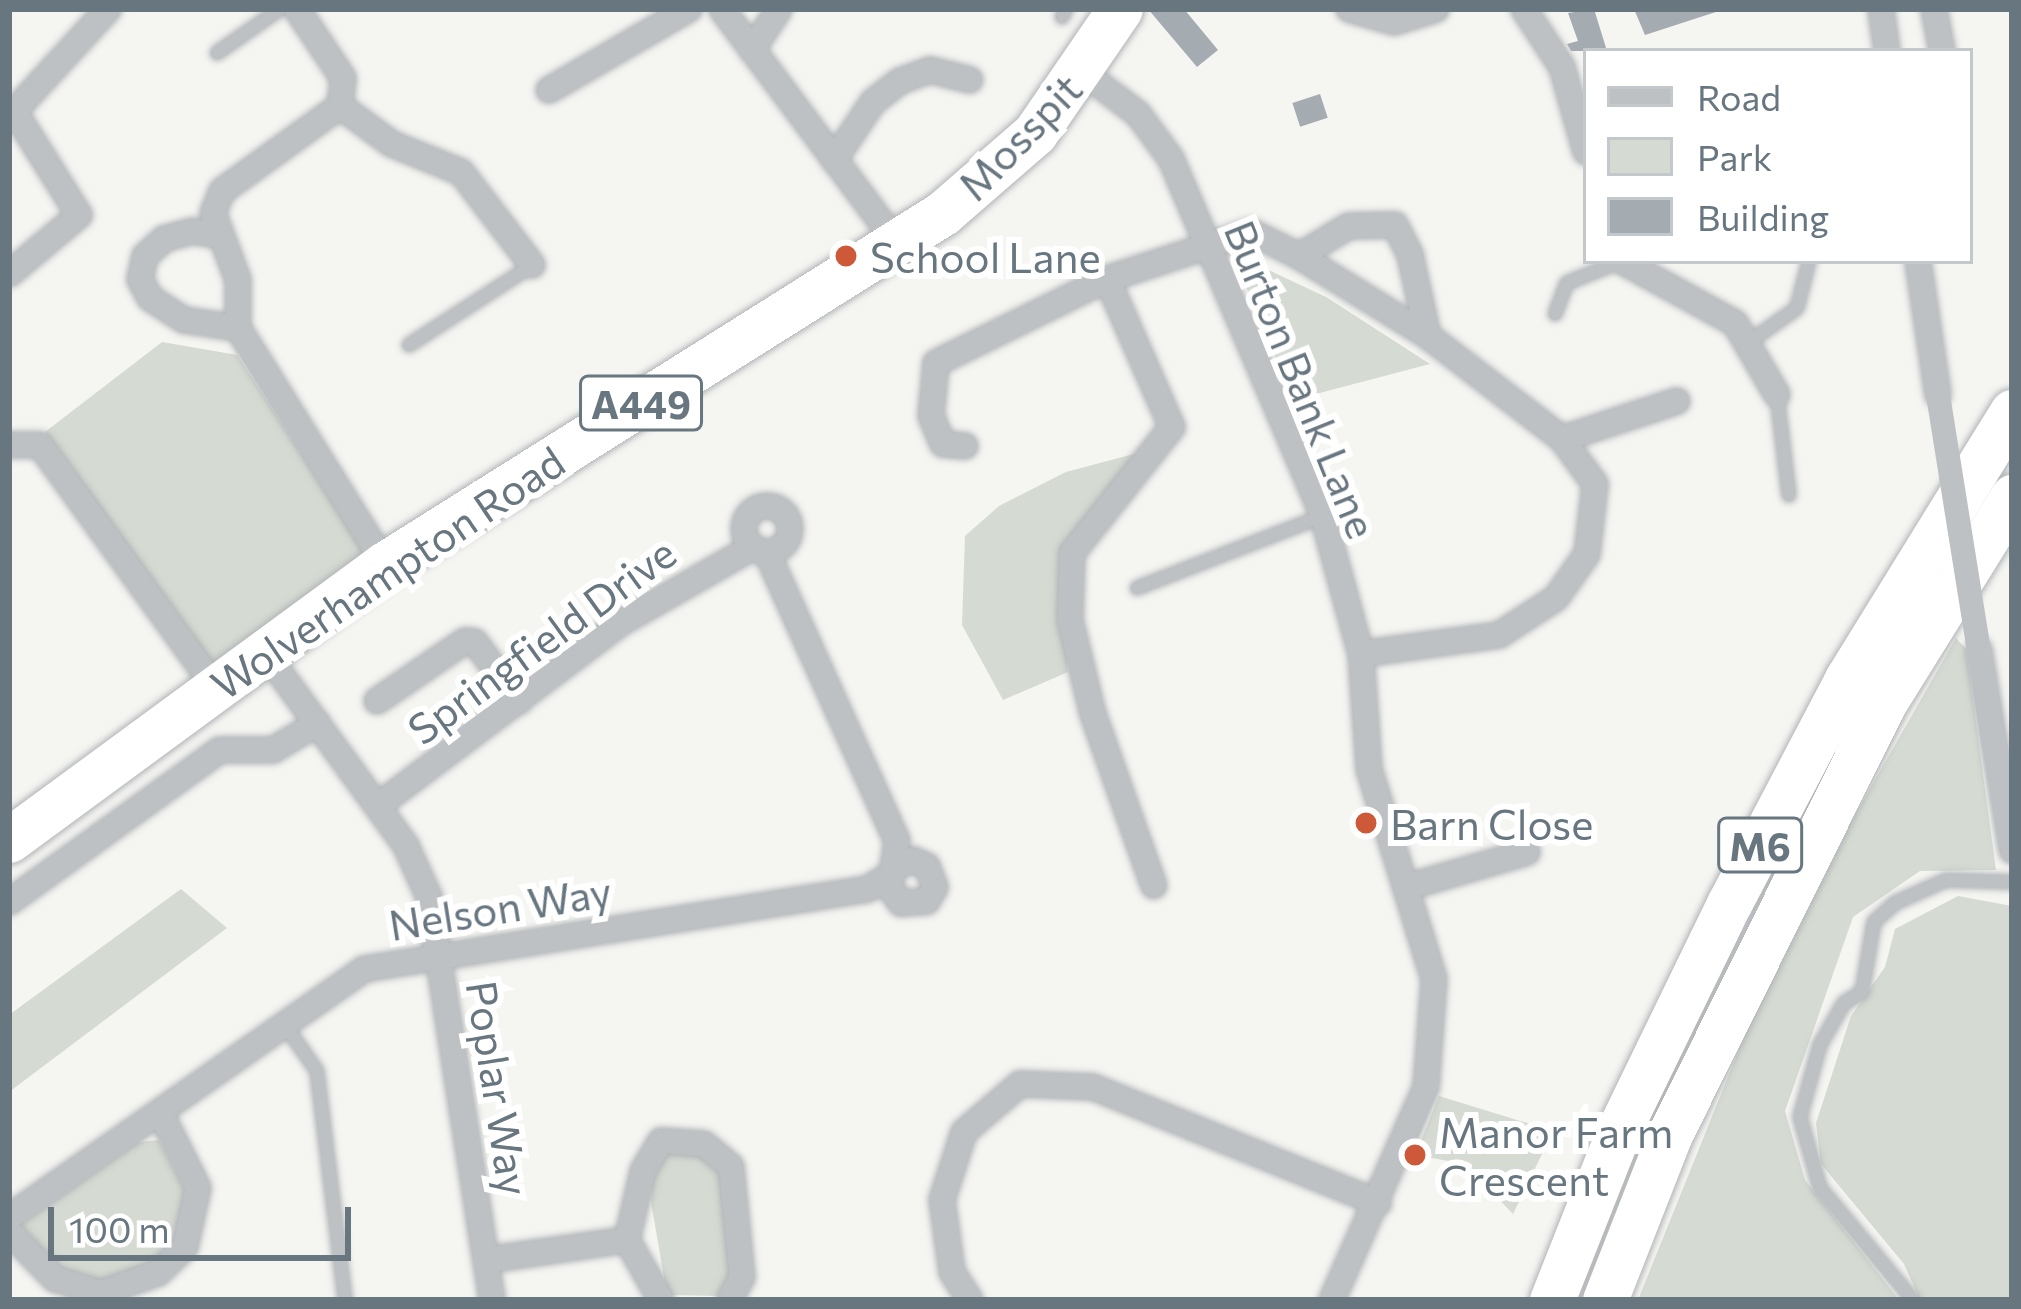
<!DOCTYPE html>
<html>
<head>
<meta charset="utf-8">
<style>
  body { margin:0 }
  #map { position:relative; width:2021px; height:1309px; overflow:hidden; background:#f5f5f2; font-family:Commissioner,sans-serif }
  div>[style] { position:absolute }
  .green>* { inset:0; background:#d5dad2 }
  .building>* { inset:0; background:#a5acb1; transform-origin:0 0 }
  .roads { filter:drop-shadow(0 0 3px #b1b4b7) drop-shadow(0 0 3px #b1b4b7) }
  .lane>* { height:12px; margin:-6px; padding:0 6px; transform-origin:6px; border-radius:6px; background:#bdc1c4 }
  .street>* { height:24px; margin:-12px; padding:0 12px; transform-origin:12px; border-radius:12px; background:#bdc1c4 }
  .street>.ring { margin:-12px; padding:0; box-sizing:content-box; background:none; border:24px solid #bdc1c4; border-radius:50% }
  .highway>* { height:45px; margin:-22.5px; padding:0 22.5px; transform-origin:22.5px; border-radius:22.5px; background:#fff }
  .street-bridge>* { height:24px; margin:-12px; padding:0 12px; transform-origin:12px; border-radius:12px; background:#bdc1c4 }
  .dots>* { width:33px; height:33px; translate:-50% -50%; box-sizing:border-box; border:6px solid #fff; border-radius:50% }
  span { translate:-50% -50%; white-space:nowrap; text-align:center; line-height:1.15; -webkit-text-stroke:12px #fff; paint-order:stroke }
  .shield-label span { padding:3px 9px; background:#fff; border:3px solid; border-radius:9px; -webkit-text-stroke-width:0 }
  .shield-label { font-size:39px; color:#687680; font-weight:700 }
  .street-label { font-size:42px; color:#687680 }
  .poi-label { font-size:42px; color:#687680 }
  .left { translate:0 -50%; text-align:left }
  .frame { position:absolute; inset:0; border:12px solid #687680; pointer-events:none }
  .legend { position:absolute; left:1583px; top:48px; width:390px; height:216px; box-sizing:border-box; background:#fff; border:3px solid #c3c8cc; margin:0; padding:15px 21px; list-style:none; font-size:36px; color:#687680 }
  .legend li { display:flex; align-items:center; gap:24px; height:60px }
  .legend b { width:60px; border:3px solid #c3c8cc }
  .scale { position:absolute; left:48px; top:1207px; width:303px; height:54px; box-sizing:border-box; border:6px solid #687680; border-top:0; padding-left:15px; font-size:36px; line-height:42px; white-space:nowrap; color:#687680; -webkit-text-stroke:9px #fff; paint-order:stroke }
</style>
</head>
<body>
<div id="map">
  <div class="green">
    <div style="clip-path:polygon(1232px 253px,1326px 297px,1430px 364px,1293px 400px)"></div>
    <div style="clip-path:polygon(162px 342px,237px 355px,370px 559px,215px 675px,45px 432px)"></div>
    <div style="clip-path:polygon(1145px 451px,1059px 580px,1068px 672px,1003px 700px,962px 625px,965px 536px,999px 506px,1066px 472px)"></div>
    <div style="clip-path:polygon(1956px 638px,1966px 649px,1996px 870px,1920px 871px,1853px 917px,1785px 1111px,1805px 1180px,1899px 1300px,1638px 1300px,1782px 943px)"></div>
    <div style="clip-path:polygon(181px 889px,227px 928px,9px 1092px,9px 1015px)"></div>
    <div style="clip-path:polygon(1958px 896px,2012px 906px,2012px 1300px,1920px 1300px,1904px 1264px,1821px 1164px,1816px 1123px,1851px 1016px,1885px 967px,1895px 929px)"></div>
    <div style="clip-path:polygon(1439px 1096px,1553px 1131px,1513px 1214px,1465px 1164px,1415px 1155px)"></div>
    <div style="clip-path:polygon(159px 1140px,187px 1194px,178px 1242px,155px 1266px,105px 1283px,60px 1270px,20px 1225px,138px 1142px)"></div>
    <div style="clip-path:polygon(663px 1149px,697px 1152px,723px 1168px,742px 1277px,722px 1296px,667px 1295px,651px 1202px,652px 1166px)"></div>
  </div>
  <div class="building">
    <div style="clip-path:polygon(1148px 9px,1184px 9px,1218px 50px,1197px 67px)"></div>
    <div style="clip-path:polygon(1594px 9px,1607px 51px,1571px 51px,1567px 44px,1578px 41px,1568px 13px)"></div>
    <div style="clip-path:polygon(1634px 9px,1722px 9px,1722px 10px,1645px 35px)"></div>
    <div style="left:1320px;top:94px;width:25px;height:29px;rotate:72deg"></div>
  </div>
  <div class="roads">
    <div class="lane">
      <div style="left:1062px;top:17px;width:9px;rotate:-63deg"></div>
      <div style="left:217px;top:53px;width:77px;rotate:-34.9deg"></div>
      <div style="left:1555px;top:314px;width:33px;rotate:-69deg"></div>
      <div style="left:1567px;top:283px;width:58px;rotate:-22.2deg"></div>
      <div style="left:1752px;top:340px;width:55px;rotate:-35.4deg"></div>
      <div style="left:1797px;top:308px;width:49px;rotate:-75.7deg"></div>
      <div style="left:409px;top:345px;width:145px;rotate:-32.9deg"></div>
      <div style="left:1777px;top:395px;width:101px;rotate:83.2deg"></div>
      <div style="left:1137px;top:588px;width:199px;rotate:-21.2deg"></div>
      <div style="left:287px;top:1028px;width:52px;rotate:55.1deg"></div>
      <div style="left:317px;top:1071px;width:231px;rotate:83deg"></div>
      <div style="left:1913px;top:1300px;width:146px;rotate:-129.7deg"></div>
      <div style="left:1820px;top:1188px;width:74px;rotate:-105.7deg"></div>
      <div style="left:1800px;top:1117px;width:75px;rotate:-74.5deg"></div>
      <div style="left:1820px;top:1045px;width:48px;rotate:-60.3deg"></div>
      <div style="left:1844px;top:1003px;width:21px;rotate:-31deg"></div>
      <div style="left:1862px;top:992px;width:71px;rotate:-80.3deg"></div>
      <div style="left:1874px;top:922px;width:28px;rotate:-42deg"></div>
      <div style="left:1895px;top:903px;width:56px;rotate:-24.3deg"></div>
      <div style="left:1946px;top:880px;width:66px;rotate:1.7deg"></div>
    </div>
    <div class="street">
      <div style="left:297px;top:9px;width:83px;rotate:56.3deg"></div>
      <div style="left:343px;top:78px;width:28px;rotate:96deg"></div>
      <div style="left:340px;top:106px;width:145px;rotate:144.2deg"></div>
      <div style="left:222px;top:191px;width:24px;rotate:112deg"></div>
      <div style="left:213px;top:213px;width:72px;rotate:69.5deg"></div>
      <div style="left:238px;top:280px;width:48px;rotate:90deg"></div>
      <div style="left:238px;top:328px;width:278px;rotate:58.1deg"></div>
      <div style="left:722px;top:9px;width:292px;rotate:53.2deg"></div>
      <div style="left:1349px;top:9px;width:47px;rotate:16.1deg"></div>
      <div style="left:1394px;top:22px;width:44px;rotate:-17.2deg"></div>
      <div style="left:1524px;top:9px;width:69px;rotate:56.8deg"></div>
      <div style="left:1562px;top:67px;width:88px;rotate:74.2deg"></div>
      <div style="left:1881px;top:9px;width:42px;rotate:81.9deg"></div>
      <div style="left:1934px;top:9px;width:43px;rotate:79.2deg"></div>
      <div style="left:752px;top:50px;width:49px;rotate:-56.6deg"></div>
      <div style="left:1084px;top:73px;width:68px;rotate:37.2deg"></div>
      <div style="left:1138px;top:114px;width:56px;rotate:53.7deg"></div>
      <div style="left:1171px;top:159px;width:388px;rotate:66.9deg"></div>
      <div style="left:1323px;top:516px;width:143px;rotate:74.6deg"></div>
      <div style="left:1361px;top:654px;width:115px;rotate:86deg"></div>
      <div style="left:1369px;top:769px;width:220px;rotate:72.8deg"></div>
      <div style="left:1434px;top:979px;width:108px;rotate:94.2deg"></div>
      <div style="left:1426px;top:1087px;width:233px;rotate:113.8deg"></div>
      <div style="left:549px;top:90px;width:162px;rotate:-30.1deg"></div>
      <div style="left:340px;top:106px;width:64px;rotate:36.2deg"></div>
      <div style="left:392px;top:144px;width:74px;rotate:22.1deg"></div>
      <div style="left:461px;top:172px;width:117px;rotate:52.6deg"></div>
      <div style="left:9px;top:117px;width:147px;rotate:-47.5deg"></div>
      <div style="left:834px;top:160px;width:70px;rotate:-56.1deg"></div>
      <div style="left:873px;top:102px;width:34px;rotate:-38deg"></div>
      <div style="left:900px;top:81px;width:32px;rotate:-20deg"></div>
      <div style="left:930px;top:70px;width:41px;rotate:14deg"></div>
      <div style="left:217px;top:235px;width:24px;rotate:-171deg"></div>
      <div style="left:193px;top:231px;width:30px;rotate:165deg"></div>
      <div style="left:164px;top:239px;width:25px;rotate:138deg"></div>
      <div style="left:145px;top:256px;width:24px;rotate:102deg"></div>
      <div style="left:140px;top:279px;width:21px;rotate:62deg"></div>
      <div style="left:150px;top:298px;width:40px;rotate:32.9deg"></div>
      <div style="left:184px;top:320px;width:55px;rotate:8.4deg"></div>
      <div style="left:1299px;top:256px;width:58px;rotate:-31deg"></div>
      <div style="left:1349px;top:226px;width:46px;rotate:-1.2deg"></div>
      <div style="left:1395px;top:225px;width:34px;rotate:63deg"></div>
      <div style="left:1410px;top:255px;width:83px;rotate:77.5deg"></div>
      <div style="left:1622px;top:261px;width:129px;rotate:28.8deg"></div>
      <div style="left:1735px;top:323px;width:83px;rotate:59.7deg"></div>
      <div style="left:1918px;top:261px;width:135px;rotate:81.5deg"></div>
      <div style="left:9px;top:274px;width:92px;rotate:-40.1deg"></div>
      <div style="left:79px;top:215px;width:123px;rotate:-122deg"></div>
      <div style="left:1107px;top:279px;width:162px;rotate:66.3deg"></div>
      <div style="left:1172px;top:427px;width:161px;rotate:128.4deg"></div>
      <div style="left:1072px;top:553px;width:67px;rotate:91.7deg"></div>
      <div style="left:1070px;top:620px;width:97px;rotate:76.3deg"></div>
      <div style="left:1093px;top:714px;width:182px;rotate:70.5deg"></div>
      <div style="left:1562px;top:439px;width:121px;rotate:-18.3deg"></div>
      <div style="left:9px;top:445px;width:31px"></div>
      <div style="left:40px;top:445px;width:299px;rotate:54.1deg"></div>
      <div style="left:965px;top:446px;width:22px;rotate:-175deg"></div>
      <div style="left:943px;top:444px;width:30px;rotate:-113deg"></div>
      <div style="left:931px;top:416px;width:53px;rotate:-84.6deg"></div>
      <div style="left:936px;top:363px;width:191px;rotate:-26.2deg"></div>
      <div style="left:1107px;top:279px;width:151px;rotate:-18.1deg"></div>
      <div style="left:1251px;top:232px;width:54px;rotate:26.6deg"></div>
      <div style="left:1299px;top:256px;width:152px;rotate:31.8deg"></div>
      <div style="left:1428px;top:336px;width:169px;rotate:37.5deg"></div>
      <div style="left:1562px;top:439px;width:56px;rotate:53.7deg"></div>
      <div style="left:1595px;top:484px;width:70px;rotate:96.5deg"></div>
      <div style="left:1587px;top:554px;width:54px;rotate:125.2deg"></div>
      <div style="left:1556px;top:598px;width:68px;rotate:147deg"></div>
      <div style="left:1499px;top:635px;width:139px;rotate:172.2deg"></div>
      <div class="ring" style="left:744px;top:506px;width:22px;height:22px"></div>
      <div style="left:767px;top:553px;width:316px;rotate:65.7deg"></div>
      <div style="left:897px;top:841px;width:48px;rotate:98.5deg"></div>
      <div style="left:890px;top:888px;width:19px;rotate:54deg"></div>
      <div style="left:901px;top:903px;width:26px;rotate:-4deg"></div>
      <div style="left:927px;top:901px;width:16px;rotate:-60deg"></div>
      <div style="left:935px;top:887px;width:22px;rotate:-111deg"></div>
      <div style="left:927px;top:866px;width:15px;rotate:-157deg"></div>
      <div style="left:913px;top:860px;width:19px;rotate:159deg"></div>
      <div style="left:1979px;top:650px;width:203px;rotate:80.6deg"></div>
      <div style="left:264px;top:651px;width:241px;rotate:53.9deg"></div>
      <div style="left:406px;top:846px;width:56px;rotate:65.7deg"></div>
      <div style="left:429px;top:897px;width:408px;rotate:81.1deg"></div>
      <div style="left:377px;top:701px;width:107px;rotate:-34.3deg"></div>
      <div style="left:465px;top:641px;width:10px;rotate:6deg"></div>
      <div style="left:475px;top:642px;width:74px;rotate:53.7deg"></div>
      <div style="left:379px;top:805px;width:304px;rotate:-37deg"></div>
      <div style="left:622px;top:622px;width:151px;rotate:-29.8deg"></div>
      <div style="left:1411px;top:886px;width:121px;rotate:-16.3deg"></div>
      <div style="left:9px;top:902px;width:260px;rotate:-35.8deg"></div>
      <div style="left:220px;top:750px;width:53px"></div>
      <div style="left:273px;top:750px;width:52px;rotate:-31deg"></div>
      <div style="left:9px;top:1217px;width:433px;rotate:-34.9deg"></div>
      <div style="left:364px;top:969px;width:510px;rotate:-9.02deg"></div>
      <div style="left:868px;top:889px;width:27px;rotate:-33deg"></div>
      <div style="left:9px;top:1232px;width:66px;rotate:45.6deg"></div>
      <div style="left:55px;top:1279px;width:48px;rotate:16.9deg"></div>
      <div style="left:101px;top:1293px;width:60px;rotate:-19.3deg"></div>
      <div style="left:158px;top:1273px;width:37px;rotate:-44deg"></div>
      <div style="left:185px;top:1247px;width:60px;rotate:-77.6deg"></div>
      <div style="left:198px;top:1188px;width:80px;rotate:-116.6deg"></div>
      <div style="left:486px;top:1260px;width:142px;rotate:-8.1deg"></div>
      <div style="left:661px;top:1300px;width:69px;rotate:-119.5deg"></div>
      <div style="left:627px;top:1240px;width:71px;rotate:-76.9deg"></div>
      <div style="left:643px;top:1171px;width:35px;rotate:-59deg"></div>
      <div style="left:661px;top:1141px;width:43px;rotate:4deg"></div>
      <div style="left:704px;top:1144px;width:35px;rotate:40deg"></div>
      <div style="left:731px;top:1167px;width:111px;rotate:84.3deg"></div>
      <div style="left:742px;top:1277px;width:26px;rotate:118deg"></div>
      <div style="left:970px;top:1300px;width:33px;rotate:-123deg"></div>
      <div style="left:952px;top:1272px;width:73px;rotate:-97.9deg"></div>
      <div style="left:942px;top:1200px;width:71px;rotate:-72.1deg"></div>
      <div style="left:964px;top:1132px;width:74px;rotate:-40.6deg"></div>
      <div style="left:1020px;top:1084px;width:73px;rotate:2.4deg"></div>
      <div style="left:1093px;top:1087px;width:308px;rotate:22.1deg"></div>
    </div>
    <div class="highway">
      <div style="left:9px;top:840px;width:466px;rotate:-36.3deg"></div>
      <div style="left:385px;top:564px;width:659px;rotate:-32.17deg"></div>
      <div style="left:943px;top:213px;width:122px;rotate:-41deg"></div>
      <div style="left:1035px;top:133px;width:150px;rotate:-55.6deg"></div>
      <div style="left:1552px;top:1300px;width:187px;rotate:-68.4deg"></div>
      <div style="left:1621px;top:1126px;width:249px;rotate:-64.1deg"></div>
      <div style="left:1730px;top:902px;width:252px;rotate:-62.3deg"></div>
      <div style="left:1847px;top:679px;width:314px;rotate:-58.3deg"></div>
      <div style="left:1605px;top:1300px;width:178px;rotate:-68.6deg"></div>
      <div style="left:1670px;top:1134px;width:481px;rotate:-63.6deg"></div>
      <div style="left:1884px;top:703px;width:243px;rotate:-58.1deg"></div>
    </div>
  </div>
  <div class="street-bridge">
    <div style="left:1938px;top:395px;width:258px;rotate:80.9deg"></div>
  </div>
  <div class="dots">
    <div style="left:846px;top:256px;background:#ce5939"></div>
    <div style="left:1366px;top:823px;background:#ce5939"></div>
    <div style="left:1415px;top:1155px;background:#ce5939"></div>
  </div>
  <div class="shield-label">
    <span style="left:641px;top:403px">A449</span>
    <span style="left:1760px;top:845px">M6</span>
  </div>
  <div class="street-label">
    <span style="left:1019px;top:136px;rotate:-46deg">Mosspit</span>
    <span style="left:1302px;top:379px;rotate:68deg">Burton Bank Lane</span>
    <span style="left:387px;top:572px;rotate:-34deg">Wolverhampton Road</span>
    <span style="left:541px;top:640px;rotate:-36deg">Springfield Drive</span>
    <span style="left:500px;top:907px;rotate:-9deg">Nelson Way</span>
    <span style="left:499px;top:1088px;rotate:81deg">Poplar Way</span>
  </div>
  <div class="poi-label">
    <span class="left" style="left:870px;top:256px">School Lane</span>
    <span class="left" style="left:1390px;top:823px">Barn Close</span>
    <span class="left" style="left:1439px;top:1155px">Manor Farm<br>Crescent</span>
  </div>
  <div class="frame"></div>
  <ul class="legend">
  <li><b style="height:15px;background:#bdc1c4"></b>Road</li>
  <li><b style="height:33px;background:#d5dad2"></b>Park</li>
  <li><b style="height:33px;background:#a5acb1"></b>Building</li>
  </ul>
  <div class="scale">100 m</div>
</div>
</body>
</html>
